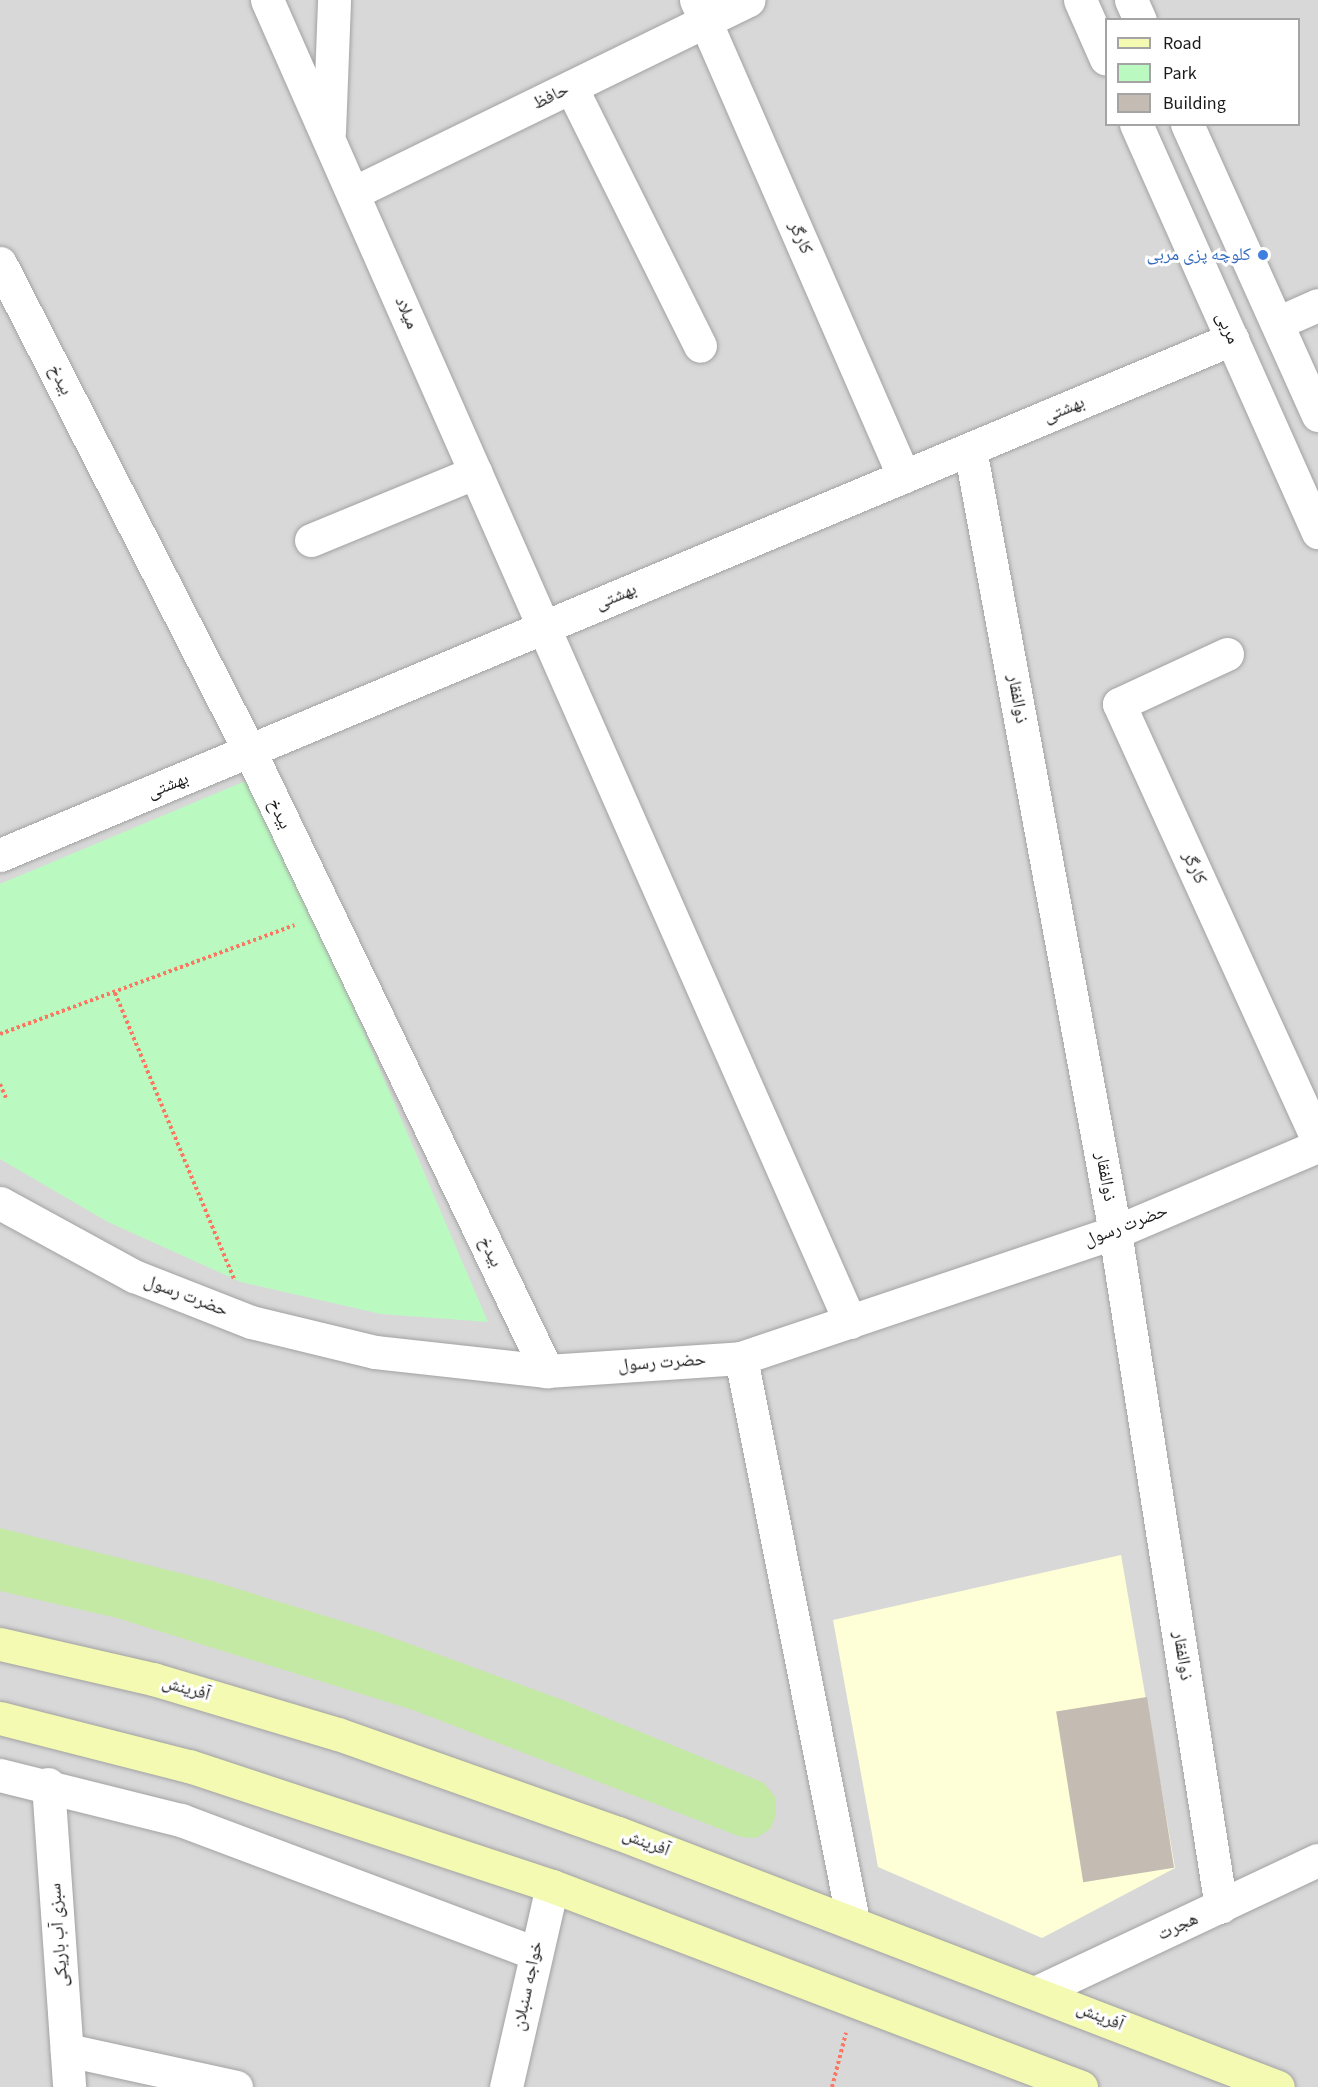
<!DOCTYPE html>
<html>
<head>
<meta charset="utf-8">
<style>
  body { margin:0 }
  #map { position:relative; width:1318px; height:2087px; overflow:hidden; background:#ede9e0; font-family:"Source Sans 3","Noto Naskh Arabic",sans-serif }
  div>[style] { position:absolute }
  .residential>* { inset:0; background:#d9d8d8 }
  .education>* { inset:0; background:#feffd7 }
  .grass>* { inset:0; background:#c3e9a4 }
  .park>* { inset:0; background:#bafac1 }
  .building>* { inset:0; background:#c4bbb3; transform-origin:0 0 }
  .path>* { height:4px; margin-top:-2px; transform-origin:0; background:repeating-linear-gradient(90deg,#fc7762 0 3px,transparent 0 6px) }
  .roads { filter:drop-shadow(0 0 2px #a2a2a2) drop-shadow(0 0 2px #a2a2a2) }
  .minor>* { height:33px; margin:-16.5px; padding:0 16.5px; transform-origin:16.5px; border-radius:16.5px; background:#fff }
  .tertiary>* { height:33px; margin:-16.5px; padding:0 16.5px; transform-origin:16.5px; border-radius:16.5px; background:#fff }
  .secondary>* { height:33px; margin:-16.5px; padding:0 16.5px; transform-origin:16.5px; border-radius:16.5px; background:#f4fab1 }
  .dots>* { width:16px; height:16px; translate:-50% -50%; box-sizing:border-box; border:3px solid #fff; border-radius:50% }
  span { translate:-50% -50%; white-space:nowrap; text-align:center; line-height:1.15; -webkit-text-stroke:6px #fff; paint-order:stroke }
  .street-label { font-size:18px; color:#1b1b1b }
  .shop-label { font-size:18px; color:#366cbe }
  .right { translate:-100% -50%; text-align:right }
  .legend { position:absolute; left:1105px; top:18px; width:195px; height:108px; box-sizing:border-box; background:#fff; border:2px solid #a4a4a4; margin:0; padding:8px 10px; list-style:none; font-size:18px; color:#1b1b1b }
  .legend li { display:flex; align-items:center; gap:12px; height:30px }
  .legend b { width:30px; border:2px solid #a4a4a4 }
</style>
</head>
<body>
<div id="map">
  <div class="residential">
    <div style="clip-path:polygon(evenodd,0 0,1318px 0,1318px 2087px,0 2087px,0 0,1106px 20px,1298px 20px,1298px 124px,1106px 124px,1106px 20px)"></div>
  </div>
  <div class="education">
    <div style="clip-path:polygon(1121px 1555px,1175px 1868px,1042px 1938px,878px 1867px,833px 1620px)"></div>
  </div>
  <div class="grass">
    <div style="clip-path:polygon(0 1528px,212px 1581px,377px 1632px,568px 1702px,764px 1783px,775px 1797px,776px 1815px,770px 1829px,756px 1838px,741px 1837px,413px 1710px,117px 1618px,0 1591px)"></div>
  </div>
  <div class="park">
    <div style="clip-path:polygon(255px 777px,488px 1322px,381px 1314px,241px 1282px,108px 1222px,0 1159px,0 884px)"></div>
  </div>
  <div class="building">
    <div style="left:1147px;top:1697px;width:173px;height:92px;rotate:81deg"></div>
  </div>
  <div class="path">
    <div style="left:115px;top:993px;width:310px;rotate:67.4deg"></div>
    <div style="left:0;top:1034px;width:314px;rotate:-20.3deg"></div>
    <div style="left:0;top:1084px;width:15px;rotate:67deg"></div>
    <div style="left:832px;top:2087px;width:56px;rotate:-75.5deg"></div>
  </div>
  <div class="roads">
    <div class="minor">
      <div style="left:267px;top:0;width:1445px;rotate:66.2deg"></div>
      <div style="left:696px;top:0;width:520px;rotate:66.44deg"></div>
      <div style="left:571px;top:87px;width:289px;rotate:63.5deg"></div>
      <div style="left:329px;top:132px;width:132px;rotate:-87.8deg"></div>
      <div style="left:353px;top:193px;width:440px;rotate:-26deg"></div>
      <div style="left:0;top:263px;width:549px;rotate:62.92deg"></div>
      <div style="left:250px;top:752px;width:687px;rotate:64.37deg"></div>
      <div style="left:970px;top:449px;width:796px;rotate:79.51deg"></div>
      <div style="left:1115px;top:1232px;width:683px;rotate:81.08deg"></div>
      <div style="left:311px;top:540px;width:178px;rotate:-22.4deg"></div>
      <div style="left:1227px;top:654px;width:119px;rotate:155.2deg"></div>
      <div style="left:1119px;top:704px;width:480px;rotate:65.5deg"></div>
      <div style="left:0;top:1203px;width:153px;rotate:28.6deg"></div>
      <div style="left:134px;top:1276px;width:126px;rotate:21.5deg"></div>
      <div style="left:251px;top:1322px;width:128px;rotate:13.6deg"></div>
      <div style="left:375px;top:1352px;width:173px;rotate:6.3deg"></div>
      <div style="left:547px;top:1371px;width:194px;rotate:-3.8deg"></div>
      <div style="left:741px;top:1358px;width:395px;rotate:-18.6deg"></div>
      <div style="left:1115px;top:1232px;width:220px;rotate:-23deg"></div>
      <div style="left:741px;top:1358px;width:574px;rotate:78.75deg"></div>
      <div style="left:0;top:1775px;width:187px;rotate:14deg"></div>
      <div style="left:181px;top:1820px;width:378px;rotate:20.6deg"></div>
      <div style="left:48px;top:1784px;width:304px;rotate:86deg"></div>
      <div style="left:1037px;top:1992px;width:310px;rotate:-25.2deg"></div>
      <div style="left:67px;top:2050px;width:173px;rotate:12.3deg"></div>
      <div style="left:506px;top:2087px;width:206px;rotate:-77.1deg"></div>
    </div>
    <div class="tertiary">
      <div style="left:1080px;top:0;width:64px;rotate:66.2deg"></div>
      <div style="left:1131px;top:0;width:22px;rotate:66deg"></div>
      <div style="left:1136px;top:124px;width:447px;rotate:66deg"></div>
      <div style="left:1187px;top:124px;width:319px;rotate:65.8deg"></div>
      <div style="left:1277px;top:323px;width:45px;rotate:-23.7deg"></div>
      <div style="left:0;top:855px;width:1336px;rotate:-22.73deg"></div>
    </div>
    <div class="secondary">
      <div style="left:0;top:1644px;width:157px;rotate:12.9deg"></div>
      <div style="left:153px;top:1679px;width:193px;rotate:16.6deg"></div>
      <div style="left:338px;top:1734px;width:297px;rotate:19.5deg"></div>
      <div style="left:618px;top:1833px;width:707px;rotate:21.05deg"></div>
      <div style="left:0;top:1718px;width:195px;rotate:14.3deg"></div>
      <div style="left:189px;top:1766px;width:382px;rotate:18.3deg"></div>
      <div style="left:552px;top:1886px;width:566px;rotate:20.8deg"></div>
    </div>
  </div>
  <div class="dots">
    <div style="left:1263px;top:255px;background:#3f7fe0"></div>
  </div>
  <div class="street-label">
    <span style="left:551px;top:97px;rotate:-26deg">حافظ</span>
    <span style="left:800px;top:238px;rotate:66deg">کارگر</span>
    <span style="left:406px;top:313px;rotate:66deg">میلاد</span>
    <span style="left:1227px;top:328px;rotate:66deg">مربی</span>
    <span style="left:60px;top:380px;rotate:63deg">بیدخ</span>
    <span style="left:1064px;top:410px;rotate:-23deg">بهشتی</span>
    <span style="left:616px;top:597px;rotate:-23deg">بهشتی</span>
    <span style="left:1017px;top:699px;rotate:80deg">ذوالفقار</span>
    <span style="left:168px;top:786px;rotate:-22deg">بهشتی</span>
    <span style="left:279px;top:814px;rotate:64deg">بیدخ</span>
    <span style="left:1194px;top:868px;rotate:65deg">کارگر</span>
    <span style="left:1105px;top:1177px;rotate:80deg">ذوالفقار</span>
    <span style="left:1126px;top:1226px;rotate:-21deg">حضرت رسول</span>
    <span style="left:490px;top:1252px;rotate:64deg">بیدخ</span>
    <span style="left:186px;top:1296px;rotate:21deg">حضرت رسول</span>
    <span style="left:662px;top:1363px;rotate:-4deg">حضرت رسول</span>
    <span style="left:1182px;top:1656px;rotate:81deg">ذوالفقار</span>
    <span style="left:186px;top:1689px;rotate:16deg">آفرینش</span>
    <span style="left:646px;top:1843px;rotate:21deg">آفرینش</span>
    <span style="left:1178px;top:1927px;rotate:-25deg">هجرت</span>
    <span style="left:59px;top:1935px;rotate:-94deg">سبزی آب باریکی</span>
    <span style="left:528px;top:1986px;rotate:-78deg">خواجه سنبلان</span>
    <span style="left:1100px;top:2017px;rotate:22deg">آفرینش</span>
  </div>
  <div class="shop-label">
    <span class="right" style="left:1251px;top:255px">کلوچه پزی مربی</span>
  </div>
  <ul class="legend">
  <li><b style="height:8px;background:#f4fab1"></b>Road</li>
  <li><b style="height:16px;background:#bafac1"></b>Park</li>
  <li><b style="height:16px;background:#c4bbb3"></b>Building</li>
  </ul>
</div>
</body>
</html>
